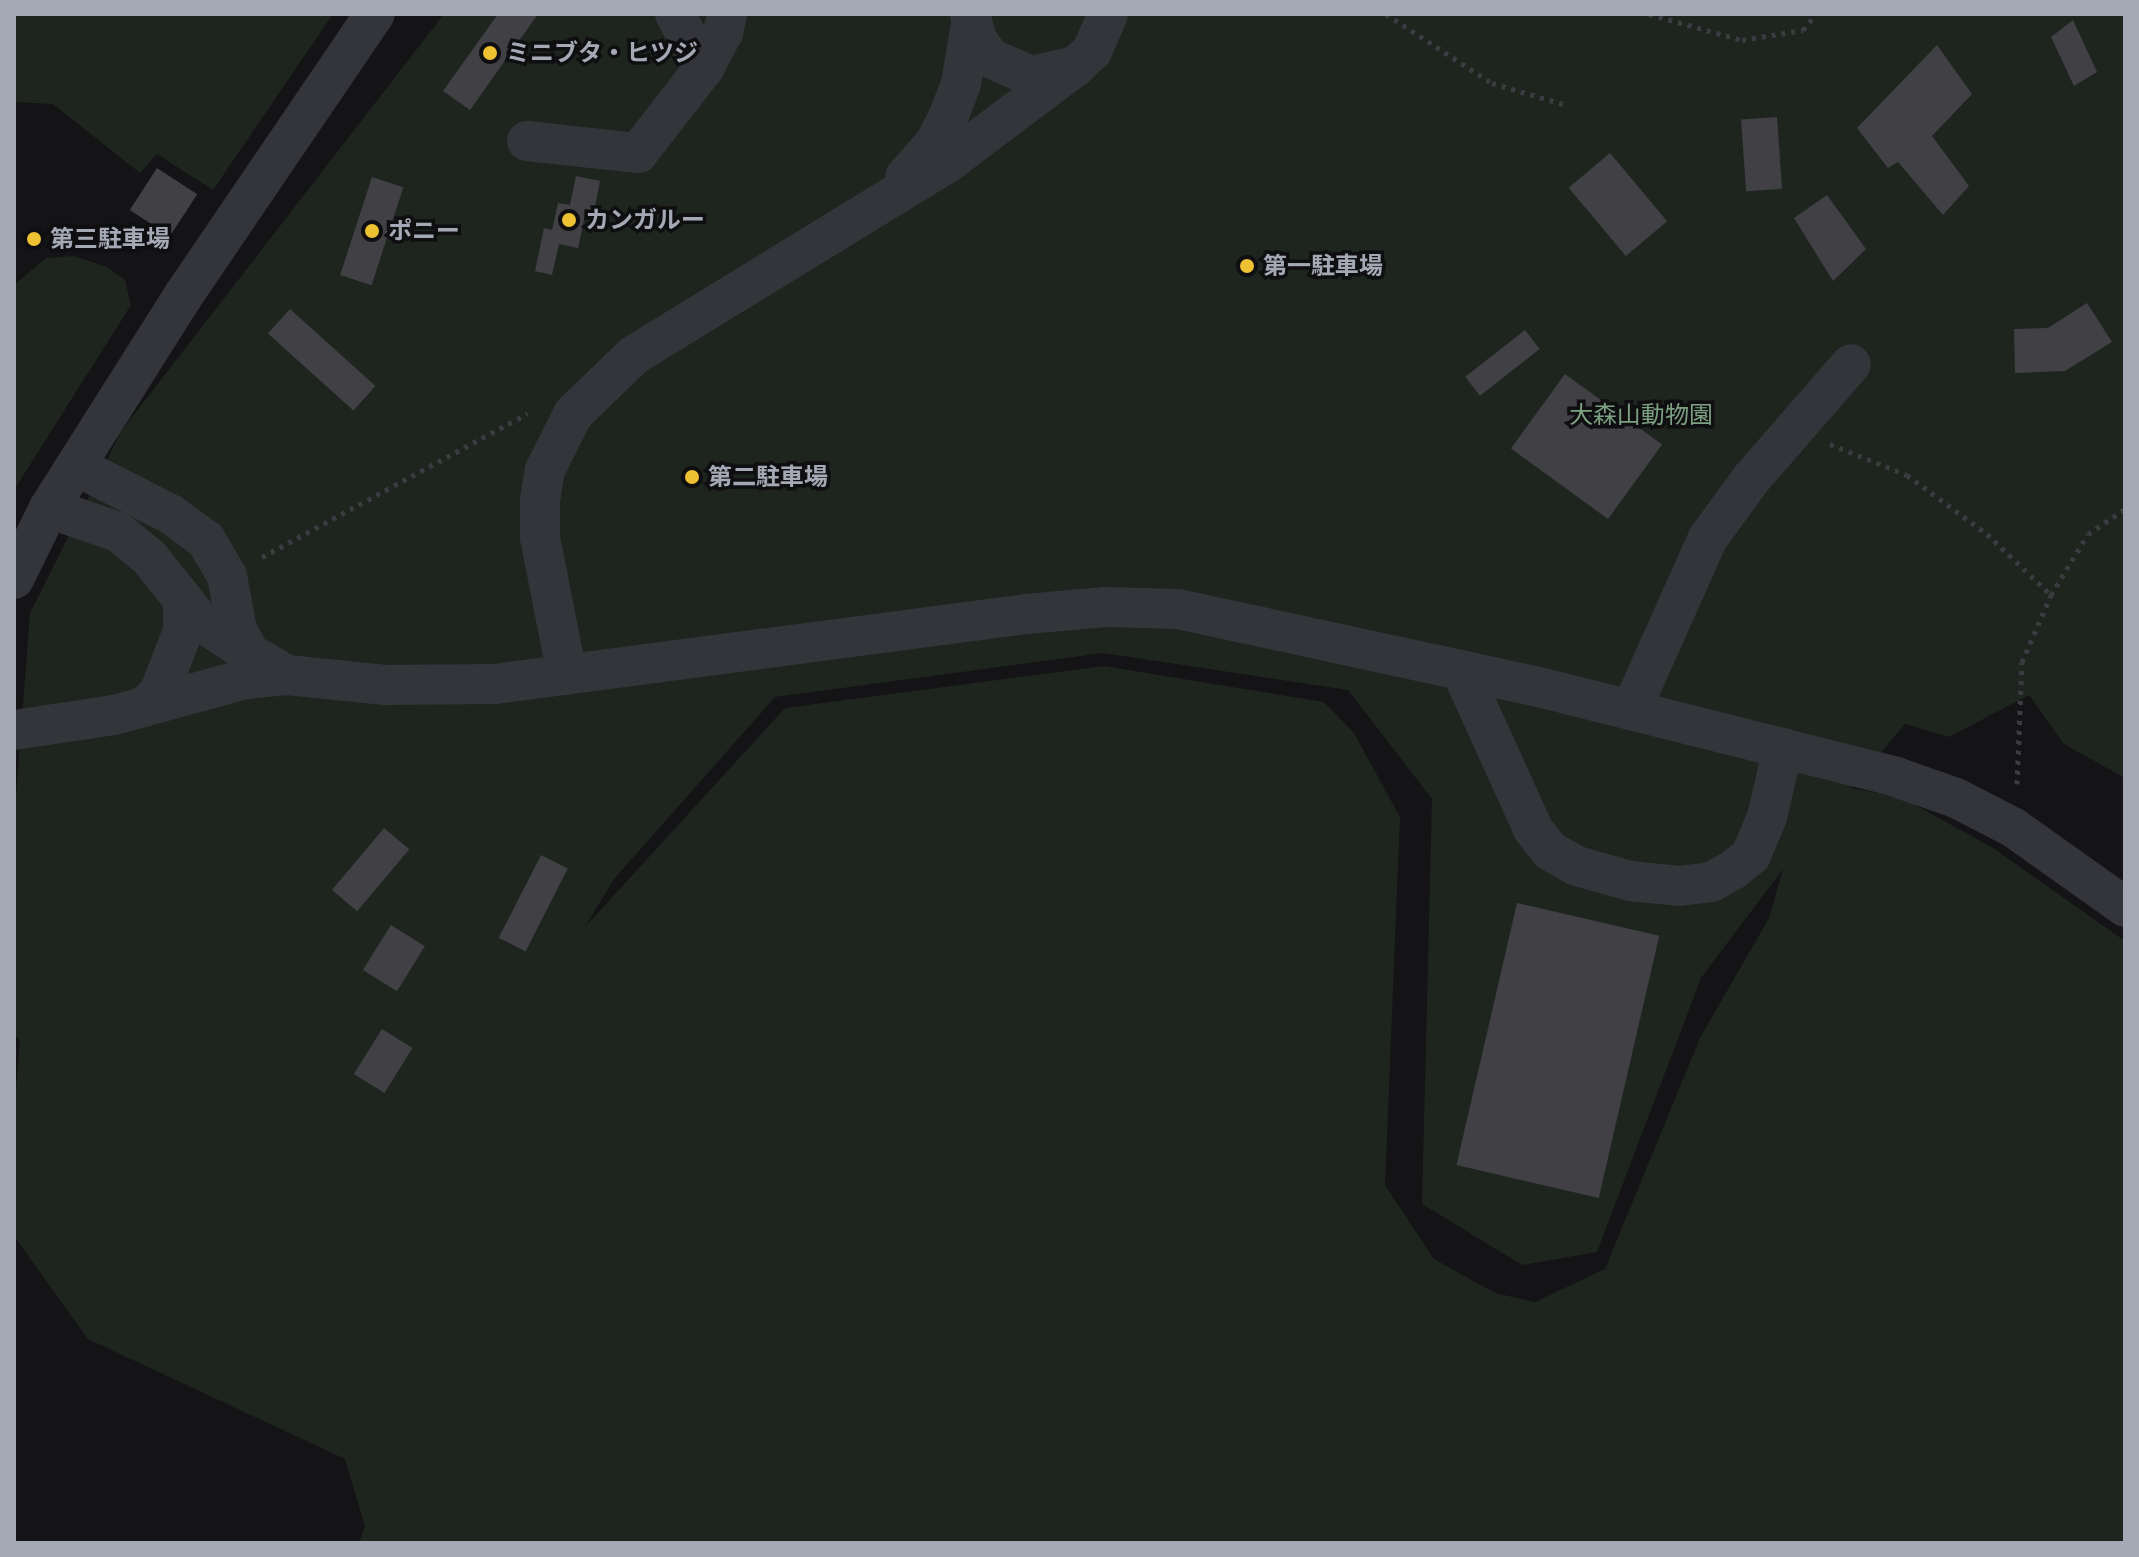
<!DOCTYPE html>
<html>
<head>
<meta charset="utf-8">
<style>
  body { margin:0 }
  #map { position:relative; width:2139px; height:1557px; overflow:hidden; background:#141315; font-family:"Space Grotesk","Noto Sans JP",sans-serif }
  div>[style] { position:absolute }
  .green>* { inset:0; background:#1e251f }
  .building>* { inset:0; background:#404045; transform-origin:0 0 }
  .path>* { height:5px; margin-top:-2.5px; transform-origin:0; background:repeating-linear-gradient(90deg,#3a3c41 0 4px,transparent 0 10px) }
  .minor>* { height:40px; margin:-20px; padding:0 20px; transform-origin:20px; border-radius:20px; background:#34353a }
  .dots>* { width:22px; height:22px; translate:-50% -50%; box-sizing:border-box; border:4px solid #0f0e10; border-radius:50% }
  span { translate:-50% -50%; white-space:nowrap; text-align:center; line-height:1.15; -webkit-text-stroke:7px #0f0e10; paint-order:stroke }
  .poi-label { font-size:24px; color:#a5a9b5; font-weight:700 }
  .left { translate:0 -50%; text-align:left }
  .park-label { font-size:24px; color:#7ca082 }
  .frame { position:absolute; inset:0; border:16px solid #a5a9b5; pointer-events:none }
</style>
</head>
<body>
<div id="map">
  <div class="green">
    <div style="clip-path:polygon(14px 14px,333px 14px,213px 190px,157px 154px,140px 173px,53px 104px,14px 102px)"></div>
    <div style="clip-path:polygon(evenodd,444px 14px,2125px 14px,2125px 778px,2064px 744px,2029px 695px,1949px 737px,1905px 724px,1851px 788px,1901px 797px,1993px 848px,2125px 941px,2125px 1543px,359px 1543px,365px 1526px,345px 1459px,88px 1339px,16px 1239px,14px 1116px,20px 1040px,14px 1035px,14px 822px,30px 613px,122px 430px,444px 14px,1103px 653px,1348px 690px,1432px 799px,1422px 1204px,1522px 1265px,1597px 1252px,1701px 978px,1783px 869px,1769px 918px,1700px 1038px,1605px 1269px,1535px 1302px,1495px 1293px,1434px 1259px,1385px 1185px,1400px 817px,1354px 733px,1324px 702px,1104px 666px,785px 708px,585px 927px,614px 879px,775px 697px,1103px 653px)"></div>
    <div style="clip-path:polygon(74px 256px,107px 267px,125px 280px,131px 305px,14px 490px,14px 285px,46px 258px)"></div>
  </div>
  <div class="building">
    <div style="clip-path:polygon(498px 14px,538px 14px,470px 110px,443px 91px)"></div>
    <div style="clip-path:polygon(2073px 20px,2097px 72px,2074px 86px,2051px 37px)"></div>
    <div style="clip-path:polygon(1937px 45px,1972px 94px,1932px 136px,1969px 186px,1943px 215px,1898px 162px,1888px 168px,1857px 128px)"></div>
    <div style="left:1777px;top:117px;width:72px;height:36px;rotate:86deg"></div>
    <div style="left:1610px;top:153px;width:89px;height:54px;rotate:50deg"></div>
    <div style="left:157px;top:168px;width:48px;height:50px;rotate:33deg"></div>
    <div style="clip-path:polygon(576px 176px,600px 181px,594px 212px,586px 211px,578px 248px,559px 244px,552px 275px,535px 271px,544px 228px,552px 230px,558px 203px,570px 205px)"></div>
    <div style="left:372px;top:177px;width:33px;height:103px;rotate:18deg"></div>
    <div style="clip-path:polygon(1827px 195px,1866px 249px,1833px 281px,1794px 218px)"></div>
    <div style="clip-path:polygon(2087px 303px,2112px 342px,2065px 371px,2015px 373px,2014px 329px,2048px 328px)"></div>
    <div style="left:290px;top:309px;width:115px;height:33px;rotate:42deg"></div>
    <div style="left:1525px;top:330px;width:24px;height:76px;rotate:52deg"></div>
    <div style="left:1565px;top:374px;width:120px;height:92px;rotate:36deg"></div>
    <div style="left:384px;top:828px;width:33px;height:81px;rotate:40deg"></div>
    <div style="left:541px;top:855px;width:30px;height:93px;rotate:27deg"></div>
    <div style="left:1517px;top:903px;width:146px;height:269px;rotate:13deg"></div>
    <div style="left:391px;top:925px;width:40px;height:53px;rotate:32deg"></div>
    <div style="left:382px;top:1029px;width:36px;height:53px;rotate:32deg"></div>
  </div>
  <div class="path">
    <div style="left:1386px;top:14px;width:126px;rotate:33.1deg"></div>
    <div style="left:1492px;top:83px;width:74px;rotate:16.5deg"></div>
    <div style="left:1649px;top:14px;width:97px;rotate:15.6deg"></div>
    <div style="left:1742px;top:40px;width:62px;rotate:-9.3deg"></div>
    <div style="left:1803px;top:30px;width:21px;rotate:-51deg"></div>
    <div style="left:1830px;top:444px;width:83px;rotate:21.9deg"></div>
    <div style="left:1907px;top:475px;width:99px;rotate:36.4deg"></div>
    <div style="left:1987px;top:534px;width:88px;rotate:43.6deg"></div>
    <div style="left:262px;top:557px;width:302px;rotate:-28.4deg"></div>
    <div style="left:2017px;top:784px;width:122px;rotate:-87.7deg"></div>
    <div style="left:2022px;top:662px;width:73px;rotate:-66.6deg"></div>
    <div style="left:2051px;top:595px;width:71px;rotate:-58.8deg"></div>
    <div style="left:2088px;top:534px;width:45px;rotate:-34deg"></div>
  </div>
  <div class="minor">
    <div style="left:675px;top:14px;width:61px;rotate:61.8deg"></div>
    <div style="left:704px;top:68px;width:40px;rotate:-62deg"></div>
    <div style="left:723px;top:33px;width:19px;rotate:-78deg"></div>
    <div style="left:970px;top:14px;width:27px;rotate:75deg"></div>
    <div style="left:977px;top:40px;width:22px;rotate:54deg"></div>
    <div style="left:990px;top:58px;width:45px;rotate:23.7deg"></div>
    <div style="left:1031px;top:76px;width:46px;rotate:-12.5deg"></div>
    <div style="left:1076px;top:66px;width:22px;rotate:-43deg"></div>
    <div style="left:1092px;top:51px;width:40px;rotate:-66.6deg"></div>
    <div style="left:527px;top:141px;width:112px;rotate:6.2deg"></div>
    <div style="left:638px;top:153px;width:108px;rotate:-52.2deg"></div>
    <div style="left:905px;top:177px;width:45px;rotate:-48.6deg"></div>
    <div style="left:935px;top:143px;width:31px;rotate:-63deg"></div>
    <div style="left:949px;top:115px;width:33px;rotate:-69deg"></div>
    <div style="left:961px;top:84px;width:61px;rotate:-80.5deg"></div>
    <div style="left:76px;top:466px;width:108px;rotate:27deg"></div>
    <div style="left:172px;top:515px;width:42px;rotate:36.3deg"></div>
    <div style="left:206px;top:540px;width:42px;rotate:59.7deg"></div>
    <div style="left:227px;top:576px;width:55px;rotate:79.5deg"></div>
    <div style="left:237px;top:630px;width:26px;rotate:62deg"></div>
    <div style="left:249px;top:653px;width:44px;rotate:30.1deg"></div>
    <div style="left:49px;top:508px;width:73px;rotate:19.2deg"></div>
    <div style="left:118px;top:532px;width:40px;rotate:39deg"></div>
    <div style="left:149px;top:557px;width:82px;rotate:51.4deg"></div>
    <div style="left:200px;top:621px;width:59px;rotate:33.1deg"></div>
    <div style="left:14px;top:579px;width:79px;rotate:-63.8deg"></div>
    <div style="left:49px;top:508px;width:251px;rotate:-57.7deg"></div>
    <div style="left:183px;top:296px;width:341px;rotate:-55.8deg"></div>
    <div style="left:1461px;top:670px;width:175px;rotate:65.6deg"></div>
    <div style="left:1533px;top:829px;width:28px;rotate:52deg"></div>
    <div style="left:1550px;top:851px;width:31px;rotate:29deg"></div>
    <div style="left:1577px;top:866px;width:55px;rotate:15.8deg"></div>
    <div style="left:1630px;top:881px;width:49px;rotate:5.8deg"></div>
    <div style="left:1679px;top:886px;width:32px;rotate:-7deg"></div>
    <div style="left:1711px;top:882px;width:26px;rotate:-29deg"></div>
    <div style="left:1734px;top:869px;width:22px;rotate:-39deg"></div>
    <div style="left:1751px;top:855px;width:41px;rotate:-67.2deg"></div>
    <div style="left:1767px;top:817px;width:71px;rotate:-76.9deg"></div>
    <div style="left:567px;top:675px;width:140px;rotate:-101.1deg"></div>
    <div style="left:540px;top:538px;width:38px;rotate:-90deg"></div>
    <div style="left:540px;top:500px;width:30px;rotate:-81deg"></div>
    <div style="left:545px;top:470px;width:63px;rotate:-63.4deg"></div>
    <div style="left:573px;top:414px;width:85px;rotate:-44deg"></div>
    <div style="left:634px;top:355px;width:366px;rotate:-31.5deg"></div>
    <div style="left:946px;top:164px;width:163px;rotate:-37deg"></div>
    <div style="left:144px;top:707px;width:21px;rotate:-43deg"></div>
    <div style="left:159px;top:693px;width:66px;rotate:-68.8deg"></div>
    <div style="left:183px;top:631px;width:31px;rotate:-90deg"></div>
    <div style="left:1631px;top:710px;width:188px;rotate:-65.9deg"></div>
    <div style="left:1708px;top:538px;width:73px;rotate:-53.9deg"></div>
    <div style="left:1751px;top:479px;width:152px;rotate:-49deg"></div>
    <div style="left:14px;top:730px;width:101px;rotate:-8.5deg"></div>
    <div style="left:114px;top:715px;width:137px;rotate:-15.3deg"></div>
    <div style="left:246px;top:679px;width:41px;rotate:-5.6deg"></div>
    <div style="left:287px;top:675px;width:99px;rotate:5.8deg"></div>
    <div style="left:385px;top:685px;width:110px;rotate:-0.5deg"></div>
    <div style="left:495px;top:684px;width:536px;rotate:-7.51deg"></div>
    <div style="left:1026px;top:614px;width:80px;rotate:-5deg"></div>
    <div style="left:1106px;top:607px;width:72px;rotate:1.6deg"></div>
    <div style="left:1178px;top:609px;width:365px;rotate:12.2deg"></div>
    <div style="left:1535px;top:686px;width:372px;rotate:14.1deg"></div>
    <div style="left:1896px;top:777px;width:64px;rotate:19.3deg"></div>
    <div style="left:1956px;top:798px;width:65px;rotate:27.3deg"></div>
    <div style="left:2014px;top:828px;width:136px;rotate:35.4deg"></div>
  </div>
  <div class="dots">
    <div style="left:490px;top:53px;background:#eec132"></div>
    <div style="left:569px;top:220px;background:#eec132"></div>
    <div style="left:372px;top:231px;background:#eec132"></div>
    <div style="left:34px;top:239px;background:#eec132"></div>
    <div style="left:1247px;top:266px;background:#eec132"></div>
    <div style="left:692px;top:477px;background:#eec132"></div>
  </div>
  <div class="poi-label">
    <span class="left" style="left:506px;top:53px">ミニブタ・ヒツジ</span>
    <span class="left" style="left:585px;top:220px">カンガルー</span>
    <span class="left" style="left:388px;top:231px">ポニー</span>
    <span class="left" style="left:50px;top:239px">第三駐車場</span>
    <span class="left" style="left:1263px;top:266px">第一駐車場</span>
    <span class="left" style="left:708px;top:477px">第二駐車場</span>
  </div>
  <div class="park-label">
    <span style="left:1641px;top:415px">大森山動物園</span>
  </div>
  <div class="frame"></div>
</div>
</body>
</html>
